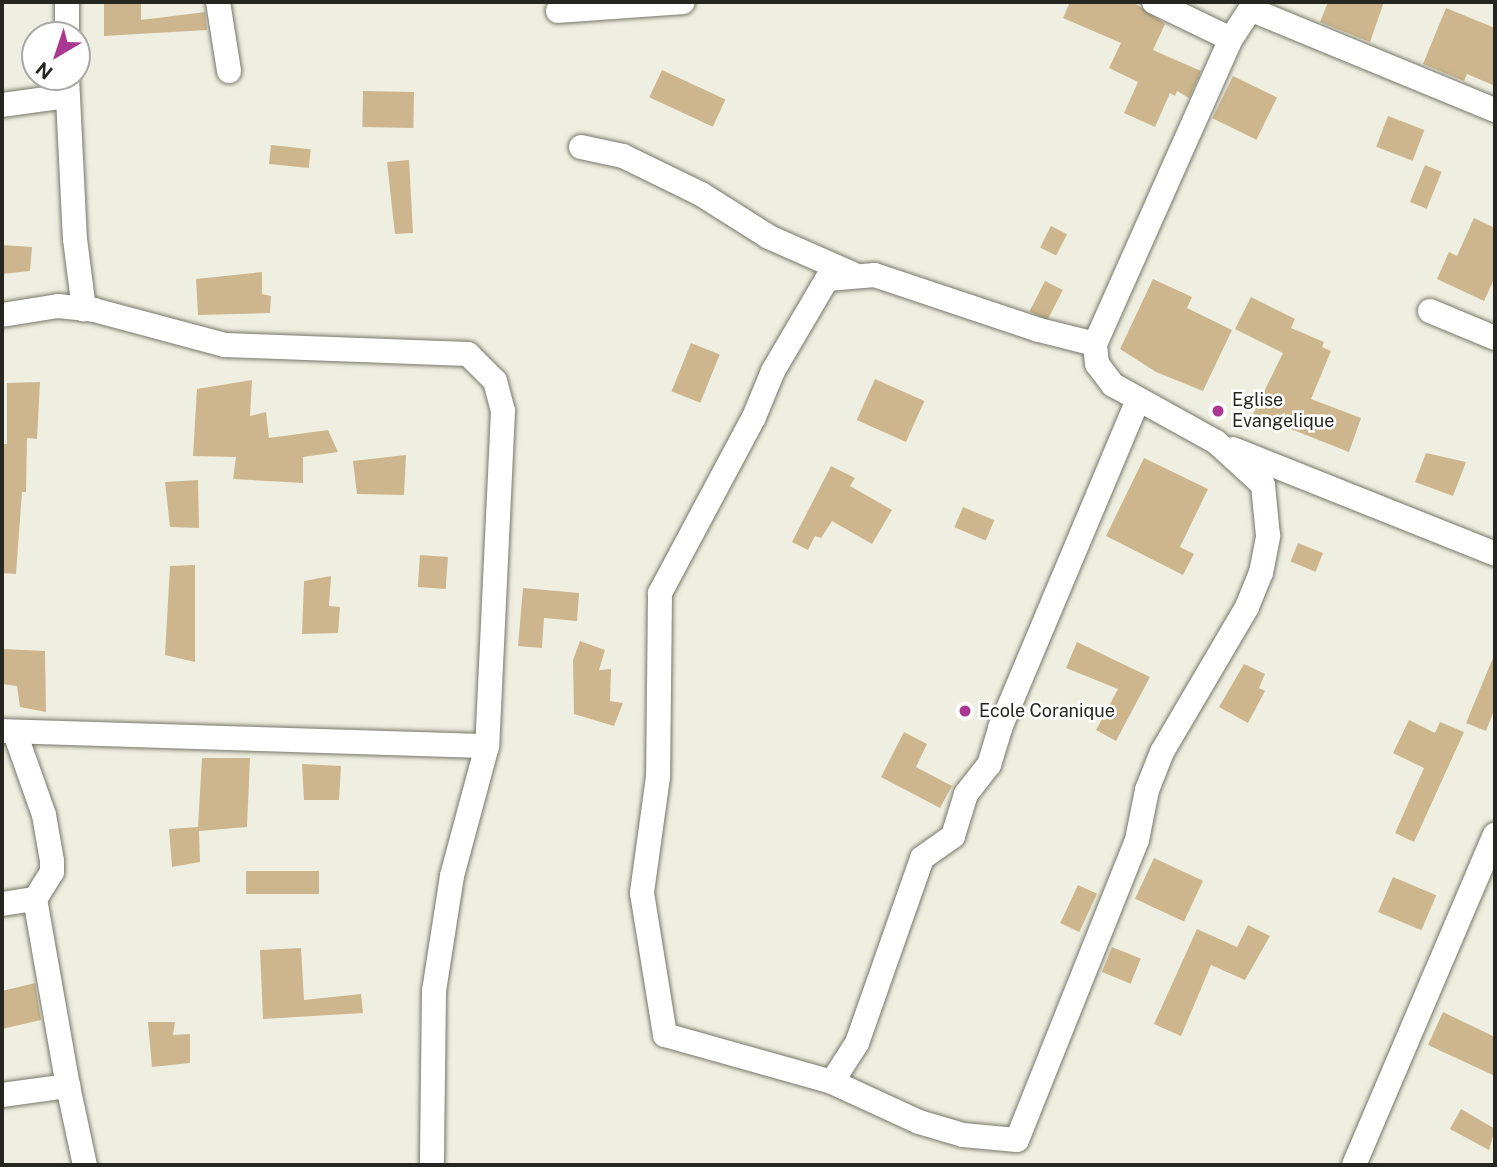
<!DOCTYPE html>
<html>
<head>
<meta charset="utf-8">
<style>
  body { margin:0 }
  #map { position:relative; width:1497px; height:1167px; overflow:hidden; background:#efefe1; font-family:"Public Sans",sans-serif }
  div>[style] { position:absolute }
  .building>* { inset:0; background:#cdb68d; transform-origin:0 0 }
  .roads { filter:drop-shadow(0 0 2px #757669) drop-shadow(0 0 2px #757669) }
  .minor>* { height:24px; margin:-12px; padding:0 12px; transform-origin:12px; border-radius:12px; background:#fff }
  .dots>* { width:19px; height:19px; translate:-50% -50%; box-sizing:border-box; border:4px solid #fff; border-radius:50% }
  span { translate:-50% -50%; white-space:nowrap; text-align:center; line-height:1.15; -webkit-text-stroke:5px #fff; paint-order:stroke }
  .poi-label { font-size:18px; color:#262621 }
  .left { translate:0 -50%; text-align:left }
  .frame { position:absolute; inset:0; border:4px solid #262621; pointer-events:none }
  .north { position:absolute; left:21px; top:21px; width:70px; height:70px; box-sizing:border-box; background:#fff; border:2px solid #a8a8a6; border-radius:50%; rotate:219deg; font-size:19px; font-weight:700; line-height:28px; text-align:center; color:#262621 }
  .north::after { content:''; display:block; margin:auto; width:24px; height:32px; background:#aa3893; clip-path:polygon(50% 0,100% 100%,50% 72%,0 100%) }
</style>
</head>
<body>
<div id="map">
  <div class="building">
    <div style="clip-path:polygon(104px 2px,141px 2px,141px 20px,205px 12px,207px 30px,104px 36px)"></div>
    <div style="clip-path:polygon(1070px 2px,1133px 2px,1165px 24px,1153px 50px,1201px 71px,1189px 98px,1177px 91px,1175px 96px,1170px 93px,1155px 127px,1124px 113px,1138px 82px,1109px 68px,1121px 43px,1063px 18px)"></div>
    <div style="clip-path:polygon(1328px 2px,1384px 2px,1370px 42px,1320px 22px)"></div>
    <div style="clip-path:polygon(1446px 8px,1495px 28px,1495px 86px,1467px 74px,1464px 81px,1423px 64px)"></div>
    <div style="left:662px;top:70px;width:70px;height:30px;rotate:25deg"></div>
    <div style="left:1233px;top:76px;width:49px;height:47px;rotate:26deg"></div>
    <div style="left:363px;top:91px;width:51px;height:36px;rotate:1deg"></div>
    <div style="left:1388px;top:116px;width:39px;height:33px;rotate:21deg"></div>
    <div style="left:271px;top:145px;width:40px;height:19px;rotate:6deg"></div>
    <div style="clip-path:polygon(409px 160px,413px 233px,395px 234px,387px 162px)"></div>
    <div style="left:1425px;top:165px;width:18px;height:40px;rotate:22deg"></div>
    <div style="clip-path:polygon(1474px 218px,1495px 228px,1495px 277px,1484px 301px,1437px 279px,1449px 252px,1457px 256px)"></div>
    <div style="left:1051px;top:226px;width:18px;height:24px;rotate:27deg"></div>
    <div style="clip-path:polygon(2px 245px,32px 247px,30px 271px,2px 274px)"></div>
    <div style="clip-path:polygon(262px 272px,262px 294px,271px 296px,270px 313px,198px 315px,196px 279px)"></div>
    <div style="clip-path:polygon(1153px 279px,1192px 297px,1187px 308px,1232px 330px,1203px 391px,1156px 372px,1120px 349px)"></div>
    <div style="left:1045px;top:281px;width:20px;height:34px;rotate:27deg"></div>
    <div style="clip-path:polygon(1251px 297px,1295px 319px,1291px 328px,1324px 342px,1322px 347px,1331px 351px,1311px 399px,1361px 418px,1349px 452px,1253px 414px,1283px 353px,1235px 329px)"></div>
    <div style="left:691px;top:343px;width:31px;height:52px;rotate:22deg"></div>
    <div style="left:875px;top:379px;width:54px;height:45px;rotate:24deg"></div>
    <div style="clip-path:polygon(252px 380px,250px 416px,266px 412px,269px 438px,328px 430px,338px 452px,303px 457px,303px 483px,233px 479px,236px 457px,193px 456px,197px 389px)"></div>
    <div style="clip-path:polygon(40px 382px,37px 439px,27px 438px,26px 492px,22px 492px,16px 574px,2px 573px,2px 444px,7px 444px,7px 383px)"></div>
    <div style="clip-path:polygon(1426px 453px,1466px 462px,1453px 496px,1415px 482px)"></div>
    <div style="clip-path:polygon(406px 455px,404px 495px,357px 494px,353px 461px)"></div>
    <div style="clip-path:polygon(1144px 458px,1208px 489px,1180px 547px,1194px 554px,1183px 575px,1106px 536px)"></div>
    <div style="clip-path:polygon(831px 466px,855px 478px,850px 486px,892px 510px,872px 544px,832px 521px,821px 538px,815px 536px,808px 550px,792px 542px)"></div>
    <div style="clip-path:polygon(198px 480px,199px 528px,170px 527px,165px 482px)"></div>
    <div style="left:963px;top:507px;width:34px;height:22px;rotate:23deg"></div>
    <div style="left:1298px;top:543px;width:27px;height:20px;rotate:22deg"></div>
    <div style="left:420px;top:555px;width:28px;height:32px;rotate:4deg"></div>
    <div style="clip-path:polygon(195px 565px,195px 662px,165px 655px,170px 566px)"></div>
    <div style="clip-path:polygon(331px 576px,329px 606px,340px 607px,338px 633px,302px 634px,304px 581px)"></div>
    <div style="clip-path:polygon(523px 588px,579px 593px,577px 621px,544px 618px,542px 648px,518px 646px)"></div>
    <div style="clip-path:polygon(580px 641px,605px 650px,599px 670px,611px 669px,610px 701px,623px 703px,614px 726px,574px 714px,573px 660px)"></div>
    <div style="clip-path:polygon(1077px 642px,1150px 677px,1116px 741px,1096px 730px,1118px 689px,1066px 668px)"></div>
    <div style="clip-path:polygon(2px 649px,45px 651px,46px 712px,20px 707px,17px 686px,2px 684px)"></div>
    <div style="clip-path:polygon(1495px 653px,1495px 708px,1486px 731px,1466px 723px)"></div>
    <div style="clip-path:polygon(1244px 664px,1265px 674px,1259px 688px,1265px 691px,1248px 723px,1219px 707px)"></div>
    <div style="clip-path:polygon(1409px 720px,1435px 733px,1440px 722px,1464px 732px,1414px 842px,1395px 833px,1424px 768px,1393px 753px)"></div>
    <div style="clip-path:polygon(904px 732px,927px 744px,916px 767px,952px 786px,940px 808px,881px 777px)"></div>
    <div style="clip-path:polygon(202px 758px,250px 758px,247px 827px,199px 831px,200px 862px,172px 867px,169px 829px,198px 827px)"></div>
    <div style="clip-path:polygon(302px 764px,341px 766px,339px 800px,304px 800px)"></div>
    <div style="left:1154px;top:858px;width:54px;height:45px;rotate:25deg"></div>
    <div style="left:319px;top:871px;width:23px;height:73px;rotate:90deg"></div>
    <div style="left:1393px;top:877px;width:47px;height:38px;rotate:23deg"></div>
    <div style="left:1078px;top:885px;width:21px;height:42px;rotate:25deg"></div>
    <div style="clip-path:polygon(1248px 925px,1270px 936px,1245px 980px,1211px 965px,1181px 1036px,1154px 1024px,1197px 929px,1237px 947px)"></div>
    <div style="left:1112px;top:947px;width:31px;height:27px;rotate:22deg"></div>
    <div style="clip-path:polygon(301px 948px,304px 1000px,361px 994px,363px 1013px,263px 1019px,260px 950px)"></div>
    <div style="clip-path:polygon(35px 983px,41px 1020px,2px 1029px,2px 991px)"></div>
    <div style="clip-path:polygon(1443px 1012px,1495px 1037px,1495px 1076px,1428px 1045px)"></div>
    <div style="clip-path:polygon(148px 1022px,175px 1022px,173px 1035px,190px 1034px,190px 1063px,152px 1067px)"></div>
    <div style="clip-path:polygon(1461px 1109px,1495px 1129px,1489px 1150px,1450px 1129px)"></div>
  </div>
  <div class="roads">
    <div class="minor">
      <div style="left:218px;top:2px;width:70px;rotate:80.9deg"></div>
      <div style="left:1154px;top:2px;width:85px;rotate:25.7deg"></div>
      <div style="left:1252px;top:10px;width:263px;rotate:22.4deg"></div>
      <div style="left:558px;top:11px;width:125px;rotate:-4.1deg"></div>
      <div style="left:67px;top:35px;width:33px;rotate:-90deg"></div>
      <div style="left:67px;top:77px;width:162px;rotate:87.2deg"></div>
      <div style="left:75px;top:239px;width:71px;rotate:82.7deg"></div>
      <div style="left:2px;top:105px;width:66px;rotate:-7.9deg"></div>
      <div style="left:581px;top:147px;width:43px;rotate:12.1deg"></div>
      <div style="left:623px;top:156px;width:87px;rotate:26deg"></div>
      <div style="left:701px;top:194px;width:80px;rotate:32.3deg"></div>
      <div style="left:769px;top:237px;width:92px;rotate:23.8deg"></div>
      <div style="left:1430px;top:311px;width:70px;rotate:22.6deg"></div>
      <div style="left:2px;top:315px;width:57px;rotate:-9.1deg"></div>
      <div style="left:58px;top:306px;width:36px;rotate:6deg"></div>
      <div style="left:94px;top:310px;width:136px;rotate:15deg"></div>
      <div style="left:225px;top:345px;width:243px;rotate:2.1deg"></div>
      <div style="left:468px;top:354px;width:38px;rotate:45deg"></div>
      <div style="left:495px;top:381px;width:31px;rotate:75deg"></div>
      <div style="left:503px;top:411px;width:335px;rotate:92.7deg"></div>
      <div style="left:487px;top:746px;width:135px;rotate:105.1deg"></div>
      <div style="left:452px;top:876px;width:116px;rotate:98.9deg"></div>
      <div style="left:434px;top:991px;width:174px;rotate:90.7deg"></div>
      <div style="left:1095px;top:344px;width:58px;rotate:-166deg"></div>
      <div style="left:1039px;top:330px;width:173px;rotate:-161.5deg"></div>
      <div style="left:875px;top:275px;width:48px;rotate:175.2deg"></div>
      <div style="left:827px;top:279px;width:107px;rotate:120.4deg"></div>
      <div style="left:773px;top:371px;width:50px;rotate:112.4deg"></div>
      <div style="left:754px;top:417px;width:200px;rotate:118.1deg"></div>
      <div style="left:660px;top:593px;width:184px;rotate:90.6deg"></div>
      <div style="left:658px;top:777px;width:117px;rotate:97.9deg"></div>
      <div style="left:642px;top:893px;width:144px;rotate:80.8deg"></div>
      <div style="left:665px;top:1035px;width:173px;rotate:15.7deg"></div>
      <div style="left:832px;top:1082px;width:96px;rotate:24.7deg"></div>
      <div style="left:919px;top:1122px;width:46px;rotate:16.5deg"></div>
      <div style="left:963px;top:1135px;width:54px;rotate:5.3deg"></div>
      <div style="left:1017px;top:1140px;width:323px;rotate:-68.2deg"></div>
      <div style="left:1137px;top:840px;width:51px;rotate:-78.7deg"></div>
      <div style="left:1147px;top:790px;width:41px;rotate:-68.5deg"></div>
      <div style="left:1162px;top:752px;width:168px;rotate:-59.6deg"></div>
      <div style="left:1247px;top:607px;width:37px;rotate:-68deg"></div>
      <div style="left:1261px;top:573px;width:38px;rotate:-79deg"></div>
      <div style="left:1268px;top:536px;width:51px;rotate:-95.6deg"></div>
      <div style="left:1263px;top:485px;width:64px;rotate:-137.5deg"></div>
      <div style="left:1216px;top:442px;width:118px;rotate:-151deg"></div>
      <div style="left:1113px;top:385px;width:26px;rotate:-127deg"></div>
      <div style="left:1097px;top:364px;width:20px;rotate:-96deg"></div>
      <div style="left:1095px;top:344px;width:334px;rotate:-66deg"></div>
      <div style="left:1231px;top:39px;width:44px;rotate:-57deg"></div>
      <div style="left:1233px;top:449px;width:282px;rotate:21.8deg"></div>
      <div style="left:2px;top:731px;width:485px;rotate:1.8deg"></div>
      <div style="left:15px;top:733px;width:87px;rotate:70.5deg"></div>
      <div style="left:44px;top:815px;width:47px;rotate:80.1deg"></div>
      <div style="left:52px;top:861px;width:11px;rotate:90deg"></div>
      <div style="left:52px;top:872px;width:32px;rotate:122deg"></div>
      <div style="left:35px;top:899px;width:190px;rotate:80deg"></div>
      <div style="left:2px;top:904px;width:33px;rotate:-9deg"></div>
      <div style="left:832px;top:1082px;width:46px;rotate:-57.3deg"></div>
      <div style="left:857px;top:1043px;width:196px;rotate:-70.6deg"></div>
      <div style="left:922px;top:858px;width:38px;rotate:-35deg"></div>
      <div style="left:953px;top:836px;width:44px;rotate:-72.8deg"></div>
      <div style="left:966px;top:794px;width:37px;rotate:-52deg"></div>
      <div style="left:989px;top:765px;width:39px;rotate:-73deg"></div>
      <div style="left:1000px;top:728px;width:354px;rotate:-67.2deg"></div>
      <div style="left:2px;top:1095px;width:67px;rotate:-7.8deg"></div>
      <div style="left:68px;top:1086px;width:81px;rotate:77.9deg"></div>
      <div style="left:1354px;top:1165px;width:359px;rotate:-66.9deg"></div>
    </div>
  </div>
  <div class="dots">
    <div style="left:1218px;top:411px;background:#aa3893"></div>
    <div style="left:965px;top:711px;background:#aa3893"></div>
  </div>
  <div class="poi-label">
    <span class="left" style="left:1232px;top:411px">Eglise<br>Evangelique</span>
    <span class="left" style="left:979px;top:711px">Ecole Coranique</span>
  </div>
  <div class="frame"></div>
  <div class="north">N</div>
</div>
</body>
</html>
